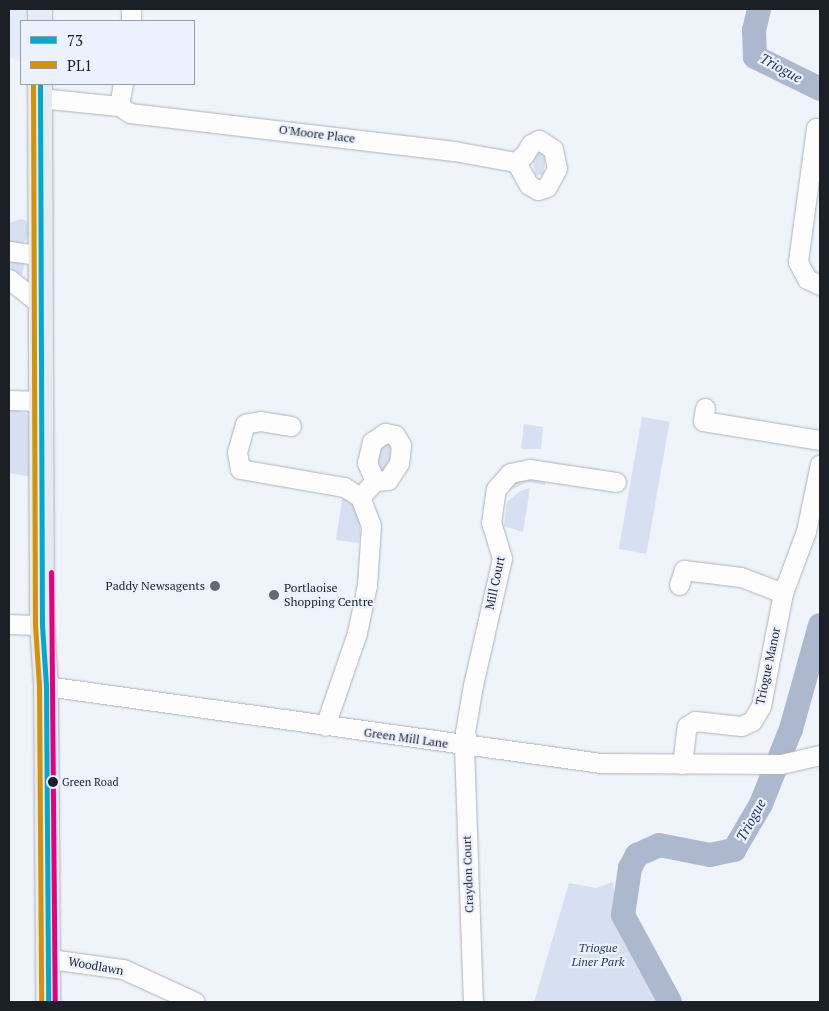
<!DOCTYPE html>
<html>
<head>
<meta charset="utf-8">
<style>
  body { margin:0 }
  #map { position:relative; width:829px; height:1011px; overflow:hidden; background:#eff3fa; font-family:"PT Serif",serif }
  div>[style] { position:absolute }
  .built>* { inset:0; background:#e3ecfb }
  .green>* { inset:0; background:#d6e0f1; transform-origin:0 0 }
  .river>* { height:24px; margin:-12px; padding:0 12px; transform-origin:12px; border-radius:12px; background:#acb8cd }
  .roads { filter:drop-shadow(0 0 1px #aeb2b8) drop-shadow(0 0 1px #aeb2b8) }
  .minor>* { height:19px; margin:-9.5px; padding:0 9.5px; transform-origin:9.5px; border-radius:9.5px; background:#fdfdfe }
  .major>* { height:24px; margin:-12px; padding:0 12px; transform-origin:12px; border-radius:12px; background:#e6eaf2 }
  .bus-1>* { height:5px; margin:-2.5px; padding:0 2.5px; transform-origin:2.5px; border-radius:2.5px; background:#00a9ce }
  .bus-2>* { height:5px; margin:-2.5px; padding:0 2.5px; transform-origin:2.5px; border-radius:2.5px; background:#d69206 }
  .bus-3>* { height:5px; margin:-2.5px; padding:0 2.5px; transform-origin:2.5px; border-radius:2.5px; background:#e5007d }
  .dots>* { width:14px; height:14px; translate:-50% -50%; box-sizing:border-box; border:2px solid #ebf2fe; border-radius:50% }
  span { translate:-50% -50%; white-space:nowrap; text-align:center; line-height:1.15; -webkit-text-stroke:4.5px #ebf2fe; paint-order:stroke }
  .bus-label { font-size:11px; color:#1b1f26 }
  .left { translate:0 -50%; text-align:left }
  .street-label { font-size:12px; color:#1b1f26 }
  .poi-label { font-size:12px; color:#1b1f26 }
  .right { translate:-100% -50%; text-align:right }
  .park-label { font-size:12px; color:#1f335a; font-style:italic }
  .water-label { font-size:14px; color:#21355c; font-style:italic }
  .frame { position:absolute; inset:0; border:10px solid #1b1f26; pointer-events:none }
  .legend { position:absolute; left:20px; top:20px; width:175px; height:65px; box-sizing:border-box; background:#ebf2fe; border:1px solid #989ea8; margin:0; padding:6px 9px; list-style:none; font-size:15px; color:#1b1f26 }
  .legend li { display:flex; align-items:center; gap:10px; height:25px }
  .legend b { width:25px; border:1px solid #989ea8 }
</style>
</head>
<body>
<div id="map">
  <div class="built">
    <div style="clip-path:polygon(9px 9px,30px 9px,30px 21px,21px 21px,21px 62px,9px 57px)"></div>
  </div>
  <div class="green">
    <div style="clip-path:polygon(541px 153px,546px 158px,543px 174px,535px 176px,533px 161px,536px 155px)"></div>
    <div style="clip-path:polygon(22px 219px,31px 223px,27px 240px,19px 245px,9px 244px,9px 223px)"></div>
    <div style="clip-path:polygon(9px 256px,25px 262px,22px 275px,9px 271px)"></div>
    <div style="clip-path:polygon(9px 408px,28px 414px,33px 477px,9px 473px)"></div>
    <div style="left:642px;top:417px;width:28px;height:134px;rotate:10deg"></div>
    <div style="clip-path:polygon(524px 424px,543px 427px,541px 449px,521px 449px)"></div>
    <div style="clip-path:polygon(382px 443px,389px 444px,395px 452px,387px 470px,383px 471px,378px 470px,374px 453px)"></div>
    <div style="clip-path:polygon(521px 477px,545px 478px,545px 485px,528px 482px,506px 492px)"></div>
    <div style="clip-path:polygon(530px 488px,523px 532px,504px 526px,507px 502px,520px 491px)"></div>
    <div style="clip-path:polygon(343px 493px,351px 500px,361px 520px,359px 543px,336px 540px)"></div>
    <div style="clip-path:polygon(613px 882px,615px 900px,629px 914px,683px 1002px,534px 1002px,569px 883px,596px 888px)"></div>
  </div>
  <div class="river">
    <div style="left:759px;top:9px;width:22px;rotate:103deg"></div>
    <div style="left:754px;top:30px;width:27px;rotate:88deg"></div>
    <div style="left:755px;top:57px;width:72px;rotate:26.2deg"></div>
    <div style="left:670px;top:1002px;width:99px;rotate:-118.4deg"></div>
    <div style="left:623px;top:915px;width:48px;rotate:-81.5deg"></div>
    <div style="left:630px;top:868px;width:15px;rotate:-62deg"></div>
    <div style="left:637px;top:855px;width:24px;rotate:-24deg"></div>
    <div style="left:659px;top:845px;width:52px;rotate:11.1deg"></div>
    <div style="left:710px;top:855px;width:25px;rotate:-12deg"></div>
    <div style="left:734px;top:850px;width:53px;rotate:-59.6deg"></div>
    <div style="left:761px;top:804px;width:81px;rotate:-68.2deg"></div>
    <div style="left:791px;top:729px;width:108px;rotate:-74.4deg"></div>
  </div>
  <div class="roads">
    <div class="minor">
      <div style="left:131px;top:21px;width:12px;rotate:-90deg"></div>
      <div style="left:40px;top:98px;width:79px;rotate:5.8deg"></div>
      <div style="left:119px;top:106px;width:13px;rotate:32deg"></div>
      <div style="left:130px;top:113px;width:326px;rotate:6.7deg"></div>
      <div style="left:454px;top:151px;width:63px;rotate:10.1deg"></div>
      <div style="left:516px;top:162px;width:26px;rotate:61deg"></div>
      <div style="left:529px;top:185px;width:10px;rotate:29deg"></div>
      <div style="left:538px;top:190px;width:9px;rotate:-18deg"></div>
      <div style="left:547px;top:187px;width:21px;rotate:-62deg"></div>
      <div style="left:557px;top:168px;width:19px;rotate:-102deg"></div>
      <div style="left:553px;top:149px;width:17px;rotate:-147deg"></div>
      <div style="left:539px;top:140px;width:9px;rotate:153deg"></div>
      <div style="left:531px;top:144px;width:13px;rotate:122deg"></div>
      <div style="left:524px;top:155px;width:11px;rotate:139deg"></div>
      <div style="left:119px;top:106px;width:22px;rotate:-80deg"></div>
      <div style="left:820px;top:129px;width:4px;rotate:-166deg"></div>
      <div style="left:816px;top:128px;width:135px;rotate:97.7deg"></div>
      <div style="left:798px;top:262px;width:19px;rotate:62deg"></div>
      <div style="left:807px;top:279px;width:14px;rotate:25deg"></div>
      <div style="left:9px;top:251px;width:30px;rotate:8deg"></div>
      <div style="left:9px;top:279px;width:40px;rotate:39deg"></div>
      <div style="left:9px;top:400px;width:32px;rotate:2deg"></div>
      <div style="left:705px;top:408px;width:13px;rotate:99deg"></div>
      <div style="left:703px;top:421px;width:119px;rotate:9.2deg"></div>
      <div style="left:291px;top:426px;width:31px;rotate:-171deg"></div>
      <div style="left:260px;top:421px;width:15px;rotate:169deg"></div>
      <div style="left:245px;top:424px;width:29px;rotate:106deg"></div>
      <div style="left:237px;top:452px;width:17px;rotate:80deg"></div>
      <div style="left:240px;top:469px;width:106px;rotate:9.8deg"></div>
      <div style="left:344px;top:487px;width:19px;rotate:32deg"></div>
      <div style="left:360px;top:497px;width:30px;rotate:69deg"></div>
      <div style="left:371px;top:525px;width:60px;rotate:93.8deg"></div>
      <div style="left:367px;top:585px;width:49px;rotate:101.8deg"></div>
      <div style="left:357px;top:633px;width:98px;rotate:109deg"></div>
      <div style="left:360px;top:497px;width:22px;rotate:-47deg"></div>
      <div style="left:375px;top:481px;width:20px;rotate:-114deg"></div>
      <div style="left:367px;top:463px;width:22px;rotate:-77deg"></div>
      <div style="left:372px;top:442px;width:16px;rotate:-35deg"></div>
      <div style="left:385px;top:433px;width:10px;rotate:11deg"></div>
      <div style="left:395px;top:435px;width:12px;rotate:59deg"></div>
      <div style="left:401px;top:445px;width:18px;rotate:96deg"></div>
      <div style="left:399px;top:463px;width:20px;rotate:123deg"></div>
      <div style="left:388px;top:480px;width:13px;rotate:176deg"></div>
      <div style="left:679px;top:585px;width:16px;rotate:-72deg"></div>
      <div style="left:684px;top:570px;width:57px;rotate:7deg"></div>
      <div style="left:741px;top:577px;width:45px;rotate:20.9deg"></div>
      <div style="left:9px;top:624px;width:33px;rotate:2deg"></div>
      <div style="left:46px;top:686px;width:560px;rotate:7.9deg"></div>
      <div style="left:601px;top:763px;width:180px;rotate:0.3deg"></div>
      <div style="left:781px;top:764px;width:40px;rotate:-13deg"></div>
      <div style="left:464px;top:746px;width:256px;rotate:88deg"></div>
      <div style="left:469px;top:747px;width:16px;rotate:-105deg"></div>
      <div style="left:465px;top:732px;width:48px;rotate:-80.3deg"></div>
      <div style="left:473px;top:685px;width:130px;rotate:-77.1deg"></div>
      <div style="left:502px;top:558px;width:37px;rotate:-107deg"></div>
      <div style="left:491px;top:523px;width:34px;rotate:-82deg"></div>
      <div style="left:496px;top:489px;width:21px;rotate:-49deg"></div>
      <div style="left:510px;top:473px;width:20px;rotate:-11deg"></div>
      <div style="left:530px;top:469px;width:87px;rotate:8.6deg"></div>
      <div style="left:682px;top:764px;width:38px;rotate:-83deg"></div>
      <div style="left:687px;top:726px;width:9px;rotate:-32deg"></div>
      <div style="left:695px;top:721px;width:46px;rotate:6.2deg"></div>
      <div style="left:741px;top:726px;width:12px;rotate:-24deg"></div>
      <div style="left:752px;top:721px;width:17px;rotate:-59deg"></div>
      <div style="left:761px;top:706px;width:115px;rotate:-79deg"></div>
      <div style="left:783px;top:593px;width:66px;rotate:-69.6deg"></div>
      <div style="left:806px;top:531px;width:68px;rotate:-78.2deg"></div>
      <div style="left:50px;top:959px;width:74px;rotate:7.8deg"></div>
      <div style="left:123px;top:969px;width:79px;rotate:24.6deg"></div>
    </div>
    <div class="major">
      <div style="left:40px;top:21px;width:12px;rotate:-90deg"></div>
      <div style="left:40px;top:84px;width:541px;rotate:89.79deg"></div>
      <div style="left:42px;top:625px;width:61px;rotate:86.2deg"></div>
      <div style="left:46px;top:686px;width:316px;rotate:89.6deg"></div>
    </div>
  </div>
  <div class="bus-1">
    <div style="left:40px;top:84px;width:541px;rotate:89.79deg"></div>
    <div style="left:42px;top:625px;width:61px;rotate:86.2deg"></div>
    <div style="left:46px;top:686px;width:316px;rotate:89.6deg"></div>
  </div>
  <div class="bus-2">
    <div style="left:33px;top:84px;width:541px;rotate:89.79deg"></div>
    <div style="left:35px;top:625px;width:61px;rotate:86.2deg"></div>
    <div style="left:39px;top:686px;width:316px;rotate:89.6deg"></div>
  </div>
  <div class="bus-3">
    <div style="left:51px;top:572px;width:430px;rotate:89.5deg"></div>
  </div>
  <div class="dots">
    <div style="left:215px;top:586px;background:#656970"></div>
    <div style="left:274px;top:595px;background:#656970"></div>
    <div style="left:53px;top:782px;background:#1b1f26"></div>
  </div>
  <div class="bus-label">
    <span class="left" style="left:62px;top:782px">Green Road</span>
  </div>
  <div class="street-label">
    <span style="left:317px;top:134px;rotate:7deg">O'Moore Place</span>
    <span style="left:495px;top:583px;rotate:-78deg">Mill Court</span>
    <span style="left:768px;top:666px;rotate:-78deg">Triogue Manor</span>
    <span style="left:406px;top:738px;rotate:8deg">Green Mill Lane</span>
    <span style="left:468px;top:874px;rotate:-92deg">Craydon Court</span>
    <span style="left:96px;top:966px;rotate:10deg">Woodlawn</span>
  </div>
  <div class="poi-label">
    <span class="right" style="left:205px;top:586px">Paddy Newsagents</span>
    <span class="left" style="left:284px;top:595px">Portlaoise<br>Shopping Centre</span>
  </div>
  <div class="park-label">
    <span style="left:598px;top:955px">Triogue<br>Liner Park</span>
  </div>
  <div class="water-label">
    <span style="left:781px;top:68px;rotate:29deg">Triogue</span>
    <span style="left:751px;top:820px;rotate:-61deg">Triogue</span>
  </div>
  <div class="frame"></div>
  <ul class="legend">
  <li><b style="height:6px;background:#00a9ce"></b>73</li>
  <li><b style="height:6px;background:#d69206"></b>PL1</li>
  </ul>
</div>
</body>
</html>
